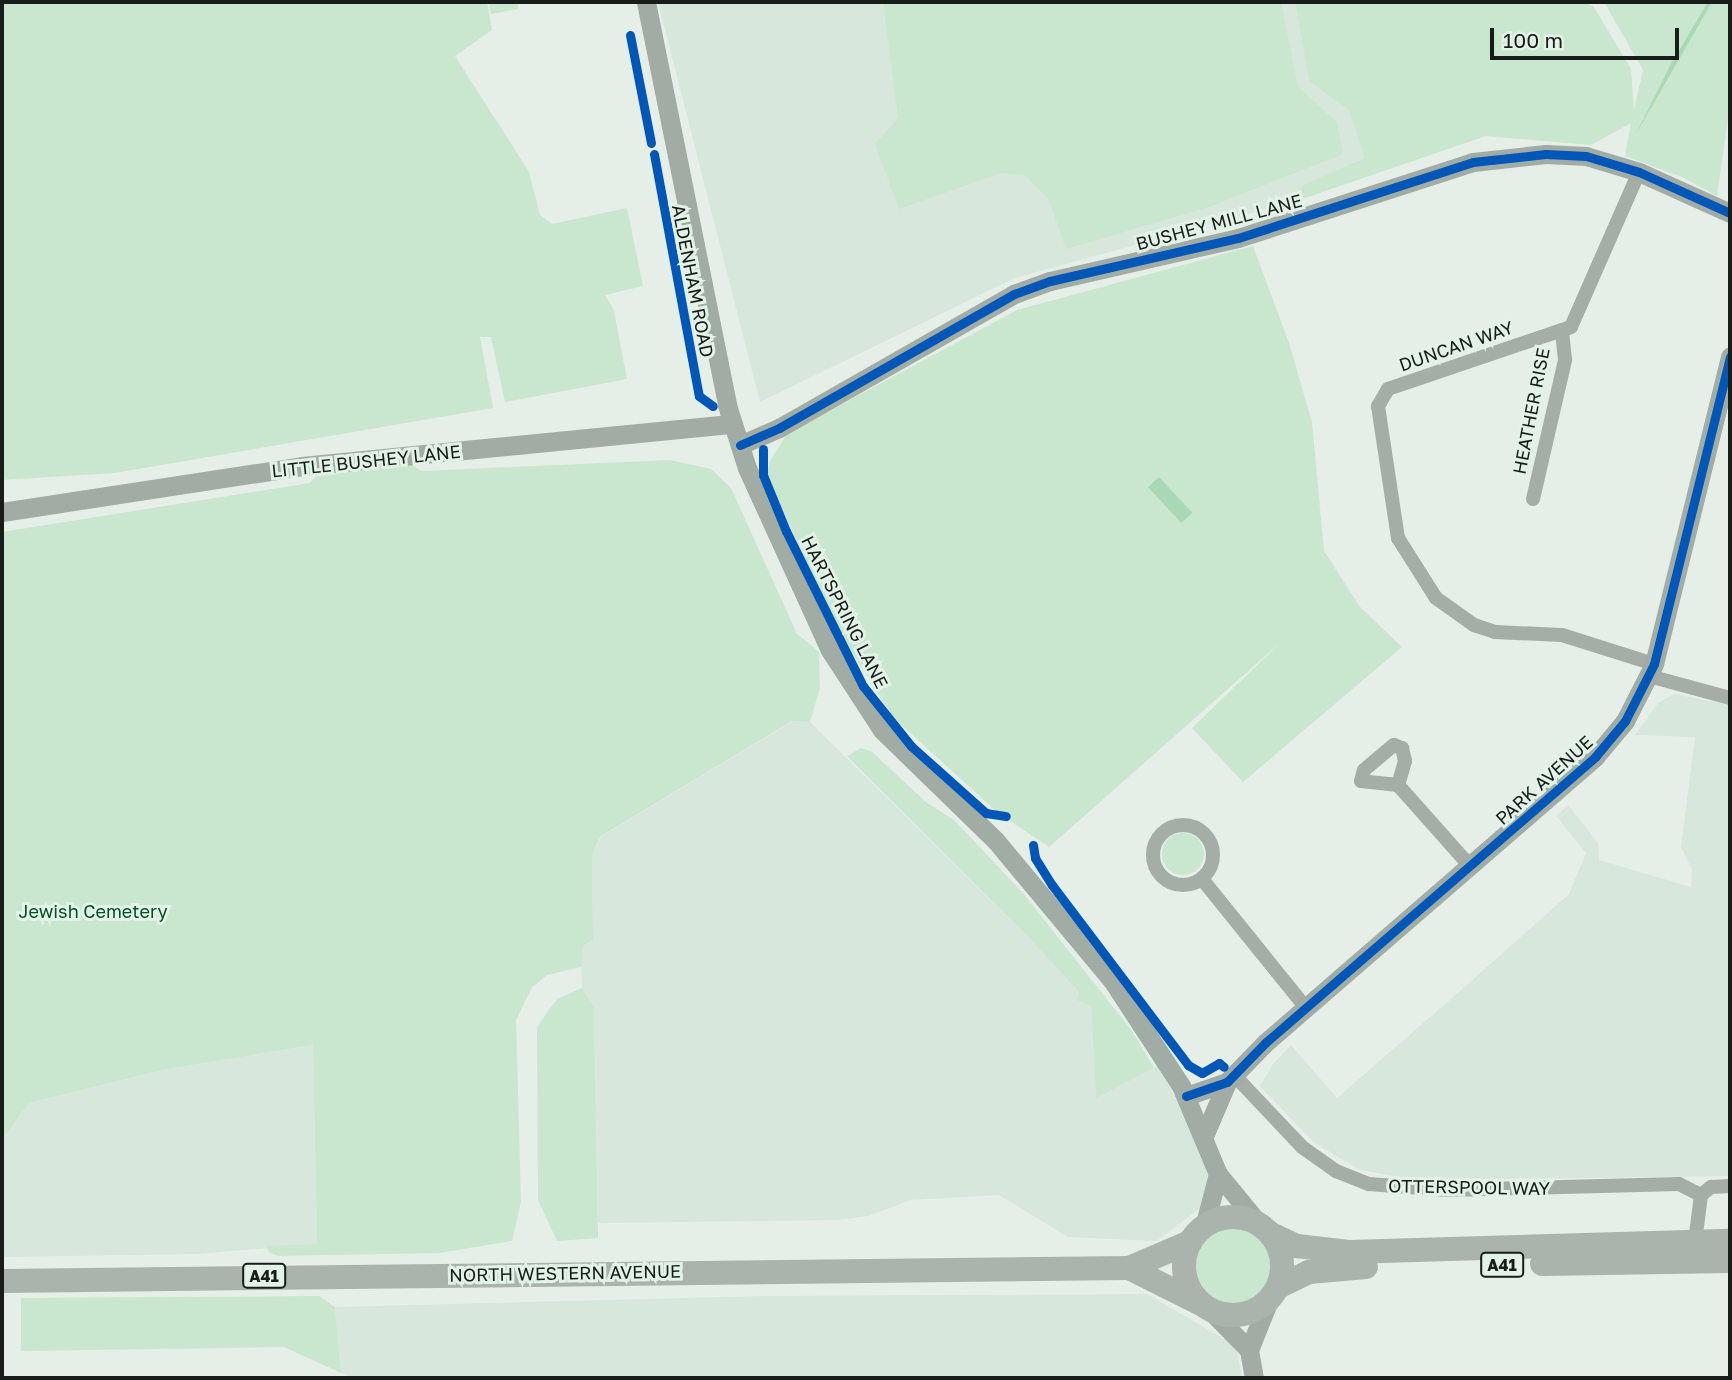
<!DOCTYPE html>
<html>
<head>
<meta charset="utf-8">
<style>
  body { margin:0 }
  #map { position:relative; width:1732px; height:1380px; overflow:hidden; background:#e6eee8; font-family:"Golos Text",sans-serif }
  div>[style] { position:absolute }
  .built>* { inset:0; background:#d8e7db }
  .green>* { inset:0; background:#c9e6cf }
  .round { border-radius:50% }
  .water>* { inset:0; background:#a8d9b4; transform-origin:0 0 }
  .street>* { height:14px; margin:-7px; padding:0 7px; transform-origin:7px; border-radius:7px; background:#a4ada6 }
  .street>.ring { margin:-7px; padding:0; box-sizing:content-box; background:none; border:14px solid #a4ada6; border-radius:50% }
  .secondary>* { height:19px; margin:-9.5px; padding:0 9.5px; transform-origin:9.5px; border-radius:9.5px; background:#a1aca4 }
  .highway>* { height:24px; margin:-12px; padding:0 12px; transform-origin:12px; border-radius:12px; background:#aab3ac }
  .highway>.ring { margin:-12px; padding:0; box-sizing:content-box; background:none; border:24px solid #aab3ac; border-radius:50% }
  .cycleway>* { height:9px; margin:-4.5px; padding:0 4.5px; transform-origin:4.5px; border-radius:4.5px; background:#0057b8 }
  span { translate:-50% -50%; white-space:nowrap; text-align:center; line-height:1.15; -webkit-text-stroke:6px #e3f2e6; paint-order:stroke }
  .shield-label span { padding:2px 5px; background:#e3f2e6; border:2px solid; border-radius:5px; -webkit-text-stroke-width:0 }
  .shield-label { font-size:16px; color:#181d19; font-weight:700 }
  .street-label { font-size:18px; color:#181d19 }
  .park-label { font-size:18px; color:#005123 }
  .frame { position:absolute; inset:0; border:4px solid #181d19; pointer-events:none }
  .scale { position:absolute; left:1490px; top:28px; width:189px; height:32px; box-sizing:border-box; border:4px solid #181d19; border-top:0; padding-left:9px; font-size:21px; line-height:24px; white-space:nowrap; color:#181d19; -webkit-text-stroke:5px #e3f2e6; paint-order:stroke }
</style>
</head>
<body>
<div id="map">
  <div class="built">
    <div style="clip-path:polygon(658px 2px,1295px 2px,1309px 80px,1349px 110px,1366px 158px,1303px 185px,1296px 201px,1015px 278px,760px 402px)"></div>
    <div style="clip-path:polygon(1674px 694px,1730px 705px,1730px 1176px,1418px 1180px,1360px 1170px,1313px 1142px,1260px 1086px,1273px 1064px,1291px 1045px,1337px 1098px,1452px 998px,1569px 894px,1586px 853px,1556px 816px,1568px 805px,1598px 843px,1599px 860px,1691px 887px,1692px 870px,1681px 847px,1695px 737px,1635px 735px,1658px 703px)"></div>
    <div style="clip-path:polygon(793px 721px,810px 722px,1034px 943px,1091px 1005px,1096px 1098px,1159px 1065px,1208px 1165px,1209px 1201px,1157px 1241px,1068px 1237px,999px 1195px,911px 1200px,868px 1216px,838px 1220px,598px 1223px,594px 1007px,582px 988px,581px 967px,583px 946px,593px 940px,592px 855px,602px 836px)"></div>
    <div style="clip-path:polygon(313px 1045px,317px 1244px,197px 1254px,2px 1257px,2px 1140px,29px 1103px,164px 1070px)"></div>
    <div style="clip-path:polygon(1147px 1294px,1236px 1346px,1242px 1378px,353px 1378px,341px 1373px,335px 1307px,768px 1296px)"></div>
  </div>
  <div class="green">
    <div style="clip-path:polygon(2px 2px,487px 2px,492px 30px,455px 56px,529px 172px,540px 215px,552px 224px,627px 208px,643px 286px,605px 295px,614px 311px,627px 379px,505px 402px,491px 337px,480px 337px,493px 408px,115px 473px,2px 480px)"></div>
    <div style="clip-path:polygon(489px 2px,517px 2px,518px 9px,491px 14px)"></div>
    <div style="clip-path:polygon(883px 2px,1281px 2px,1298px 87px,1337px 122px,1343px 154px,1209px 207px,1066px 249px,1049px 200px,1025px 175px,1001px 173px,899px 209px,875px 144px,898px 118px)"></div>
    <div style="clip-path:polygon(1295px 2px,1585px 2px,1594px 7px,1631px 69px,1634px 110px,1643px 70px,1604px 2px,1730px 2px,1730px 104px,1717px 196px,1682px 177px,1625px 156px,1631px 123px,1591px 145px,1486px 136px,1296px 201px,1303px 185px,1365px 158px,1349px 110px,1309px 81px)"></div>
    <div style="clip-path:polygon(1253px 246px,1289px 343px,1312px 422px,1324px 551px,1360px 607px,1402px 647px,1243px 782px,1192px 728px,1280px 643px,1049px 847px,997px 812px,893px 717px,848px 646px,766px 477px,770px 461px,787px 434px,1017px 310px)"></div>
    <div style="clip-path:polygon(670px 460px,711px 469px,731px 488px,797px 634px,819px 652px,820px 688px,810px 722px,792px 721px,601px 836px,592px 855px,593px 940px,583px 946px,581px 967px,547px 975px,532px 987px,516px 1020px,521px 1202px,512px 1241px,439px 1253px,278px 1256px,269px 1252px,266px 1246px,317px 1244px,313px 1045px,163px 1070px,29px 1103px,2px 1140px,2px 532px,310px 483px,318px 474px,410px 464px,422px 471px)"></div>
    <div style="clip-path:polygon(861px 748px,871px 751px,926px 802px,954px 820px,1023px 893px,1132px 1031px,1154px 1068px,1096px 1098px,1091px 1006px,1077px 1000px,1079px 992px,1034px 943px,847px 756px)"></div>
    <div class="round" style="left:1162px;top:833px;width:42px;height:42px"></div>
    <div style="clip-path:polygon(582px 988px,594px 1007px,598px 1238px,557px 1241px,538px 1200px,537px 1027px,557px 999px)"></div>
    <div class="round" style="left:1195px;top:1228px;width:76px;height:76px"></div>
    <div style="clip-path:polygon(319px 1296px,335px 1307px,341px 1373px,284px 1347px,21px 1351px,21px 1298px)"></div>
  </div>
  <div class="water">
    <div style="clip-path:polygon(1708px 2px,1712px 2px,1636px 134px,1671px 64px)"></div>
    <div style="left:1159px;top:477px;width:49px;height:15px;rotate:47deg"></div>
  </div>
  <div class="street">
    <div style="left:1639px;top:172px;width:169px;rotate:113.7deg"></div>
    <div style="left:1571px;top:327px;width:193px;rotate:161.3deg"></div>
    <div style="left:1388px;top:389px;width:20px;rotate:120deg"></div>
    <div style="left:1378px;top:406px;width:134px;rotate:81.4deg"></div>
    <div style="left:1398px;top:538px;width:71px;rotate:57.7deg"></div>
    <div style="left:1436px;top:598px;width:47px;rotate:35.4deg"></div>
    <div style="left:1474px;top:625px;width:22px;rotate:18deg"></div>
    <div style="left:1495px;top:632px;width:67px;rotate:2.6deg"></div>
    <div style="left:1562px;top:635px;width:96px;rotate:17.5deg"></div>
    <div style="left:1533px;top:499px;width:143px;rotate:-77deg"></div>
    <div style="left:1565px;top:360px;width:30px;rotate:-96deg"></div>
    <div style="left:1649px;top:676px;width:84px;rotate:15.2deg"></div>
    <div style="left:1394px;top:745px;width:9px;rotate:21deg"></div>
    <div style="left:1402px;top:748px;width:13px;rotate:77deg"></div>
    <div style="left:1405px;top:761px;width:25px;rotate:106deg"></div>
    <div style="left:1398px;top:785px;width:37px;rotate:-174deg"></div>
    <div style="left:1361px;top:781px;width:11px;rotate:-75deg"></div>
    <div style="left:1364px;top:770px;width:39px;rotate:-40deg"></div>
    <div style="left:1398px;top:785px;width:108px;rotate:48.4deg"></div>
    <div class="ring" style="left:1153px;top:825px;width:46px;height:46px"></div>
    <div style="left:1202px;top:879px;width:166px;rotate:51.1deg"></div>
    <div style="left:1234px;top:1075px;width:99px;rotate:46.6deg"></div>
    <div style="left:1302px;top:1147px;width:42px;rotate:35.2deg"></div>
    <div style="left:1336px;top:1171px;width:35px;rotate:22deg"></div>
    <div style="left:1369px;top:1184px;width:78px;rotate:4.4deg"></div>
    <div style="left:1447px;top:1190px;width:232px;rotate:-1.5deg"></div>
    <div style="left:1679px;top:1184px;width:25px;rotate:27deg"></div>
    <div style="left:1701px;top:1195px;width:13px;rotate:-39deg"></div>
    <div style="left:1711px;top:1187px;width:19px;rotate:-3deg"></div>
    <div style="left:1695px;top:1242px;width:47px;rotate:-82.7deg"></div>
  </div>
  <div class="secondary">
    <div style="left:646px;top:2px;width:411px;rotate:78.6deg"></div>
    <div style="left:727px;top:405px;width:66px;rotate:72.4deg"></div>
    <div style="left:747px;top:468px;width:200px;rotate:65.5deg"></div>
    <div style="left:830px;top:650px;width:95px;rotate:57deg"></div>
    <div style="left:882px;top:730px;width:159px;rotate:44.2deg"></div>
    <div style="left:996px;top:841px;width:181px;rotate:50.2deg"></div>
    <div style="left:1112px;top:980px;width:126px;rotate:56.9deg"></div>
    <div style="left:1181px;top:1086px;width:95px;rotate:67.2deg"></div>
    <div style="left:1218px;top:1174px;width:66px;rotate:50.5deg"></div>
    <div style="left:740px;top:445px;width:43px;rotate:-23.6deg"></div>
    <div style="left:779px;top:428px;width:271px;rotate:-29.7deg"></div>
    <div style="left:1014px;top:294px;width:38px;rotate:-20deg"></div>
    <div style="left:1050px;top:281px;width:193px;rotate:-12.9deg"></div>
    <div style="left:1238px;top:238px;width:247px;rotate:-17.9deg"></div>
    <div style="left:1473px;top:162px;width:73px;rotate:-6.3deg"></div>
    <div style="left:1546px;top:154px;width:40px;rotate:2.9deg"></div>
    <div style="left:1586px;top:156px;width:55px;rotate:16.8deg"></div>
    <div style="left:1639px;top:172px;width:100px;rotate:24.3deg"></div>
    <div style="left:2px;top:512px;width:304px;rotate:-8.7deg"></div>
    <div style="left:302px;top:466px;width:433px;rotate:-5.6deg"></div>
    <div style="left:1186px;top:1096px;width:43px;rotate:-18.9deg"></div>
    <div style="left:1227px;top:1082px;width:54px;rotate:-45.7deg"></div>
    <div style="left:1265px;top:1043px;width:437px;rotate:-40.9deg"></div>
    <div style="left:1595px;top:757px;width:47px;rotate:-50.2deg"></div>
    <div style="left:1625px;top:721px;width:64px;rotate:-63deg"></div>
    <div style="left:1654px;top:664px;width:317px;rotate:-76.1deg"></div>
    <div style="left:1204px;top:1136px;width:59px;rotate:-66.9deg"></div>
    <div style="left:1204px;top:1227px;width:55px;rotate:-75.2deg"></div>
    <div style="left:1208px;top:1308px;width:59px;rotate:45.7deg"></div>
    <div style="left:1249px;top:1350px;width:28px;rotate:80deg"></div>
    <div style="left:1249px;top:1350px;width:54px;rotate:-68.2deg"></div>
  </div>
  <div class="highway">
    <div class="ring" style="left:1184px;top:1217px;width:74px;height:74px"></div>
    <div style="left:1271px;top:1234px;width:29px;rotate:25deg"></div>
    <div style="left:1297px;top:1246px;width:52px;rotate:6.6deg"></div>
    <div style="left:1349px;top:1252px;width:381px;rotate:-1.7deg"></div>
    <div style="left:1542px;top:1264px;width:188px;rotate:-0.9deg"></div>
    <div style="left:1129px;top:1268px;width:80px;rotate:26.6deg"></div>
    <div style="left:2px;top:1281px;width:1127px;rotate:-0.66deg"></div>
    <div style="left:1129px;top:1268px;width:66px;rotate:-23.1deg"></div>
    <div style="left:1278px;top:1287px;width:34px;rotate:-26deg"></div>
    <div style="left:1309px;top:1272px;width:57px;rotate:-5deg"></div>
  </div>
  <div class="cycleway">
    <div style="left:630px;top:35px;width:110px;rotate:79deg"></div>
    <div style="left:654px;top:154px;width:246px;rotate:79.5deg"></div>
    <div style="left:699px;top:396px;width:17px;rotate:36deg"></div>
    <div style="left:740px;top:445px;width:43px;rotate:-23.6deg"></div>
    <div style="left:779px;top:428px;width:271px;rotate:-29.7deg"></div>
    <div style="left:1014px;top:294px;width:38px;rotate:-20deg"></div>
    <div style="left:1050px;top:281px;width:193px;rotate:-12.9deg"></div>
    <div style="left:1238px;top:238px;width:247px;rotate:-17.9deg"></div>
    <div style="left:1473px;top:162px;width:73px;rotate:-6.3deg"></div>
    <div style="left:1546px;top:154px;width:40px;rotate:2.9deg"></div>
    <div style="left:1586px;top:156px;width:55px;rotate:16.8deg"></div>
    <div style="left:1639px;top:172px;width:100px;rotate:24.3deg"></div>
    <div style="left:763px;top:449px;width:26px;rotate:90deg"></div>
    <div style="left:763px;top:475px;width:61px;rotate:67.7deg"></div>
    <div style="left:786px;top:531px;width:173px;rotate:63.6deg"></div>
    <div style="left:863px;top:686px;width:77px;rotate:51.3deg"></div>
    <div style="left:911px;top:746px;width:101px;rotate:41.8deg"></div>
    <div style="left:986px;top:813px;width:20px;rotate:9deg"></div>
    <div style="left:1033px;top:845px;width:13px;rotate:81deg"></div>
    <div style="left:1035px;top:858px;width:32px;rotate:58deg"></div>
    <div style="left:1052px;top:885px;width:226px;rotate:52.9deg"></div>
    <div style="left:1188px;top:1065px;width:16px;rotate:30deg"></div>
    <div style="left:1202px;top:1073px;width:20px;rotate:-30deg"></div>
    <div style="left:1219px;top:1063px;width:6px;rotate:39deg"></div>
    <div style="left:1186px;top:1096px;width:43px;rotate:-18.9deg"></div>
    <div style="left:1227px;top:1082px;width:54px;rotate:-45.7deg"></div>
    <div style="left:1265px;top:1043px;width:437px;rotate:-40.9deg"></div>
    <div style="left:1595px;top:757px;width:47px;rotate:-50.2deg"></div>
    <div style="left:1625px;top:721px;width:64px;rotate:-63deg"></div>
    <div style="left:1654px;top:664px;width:317px;rotate:-76.1deg"></div>
  </div>
  <div class="shield-label">
    <span style="left:1502px;top:1265px">A41</span>
    <span style="left:264px;top:1276px">A41</span>
  </div>
  <div class="street-label">
    <span style="left:1219px;top:222px;rotate:-15deg">BUSHEY MILL LANE</span>
    <span style="left:693px;top:281px;rotate:79deg">ALDENHAM ROAD</span>
    <span style="left:1456px;top:346px;rotate:-19deg">DUNCAN WAY</span>
    <span style="left:1531px;top:411px;rotate:-79deg">HEATHER RISE</span>
    <span style="left:366px;top:461px;rotate:-6deg">LITTLE BUSHEY LANE</span>
    <span style="left:845px;top:612px;rotate:63deg">HARTSPRING LANE</span>
    <span style="left:1544px;top:780px;rotate:-42deg">PARK AVENUE</span>
    <span style="left:1469px;top:1187px;rotate:1deg">OTTERSPOOL WAY</span>
    <span style="left:565px;top:1273px;rotate:-1deg">NORTH WESTERN AVENUE</span>
  </div>
  <div class="park-label">
    <span style="left:93px;top:911px">Jewish Cemetery</span>
  </div>
  <div class="frame"></div>
  <div class="scale">100 m</div>
</div>
</body>
</html>
